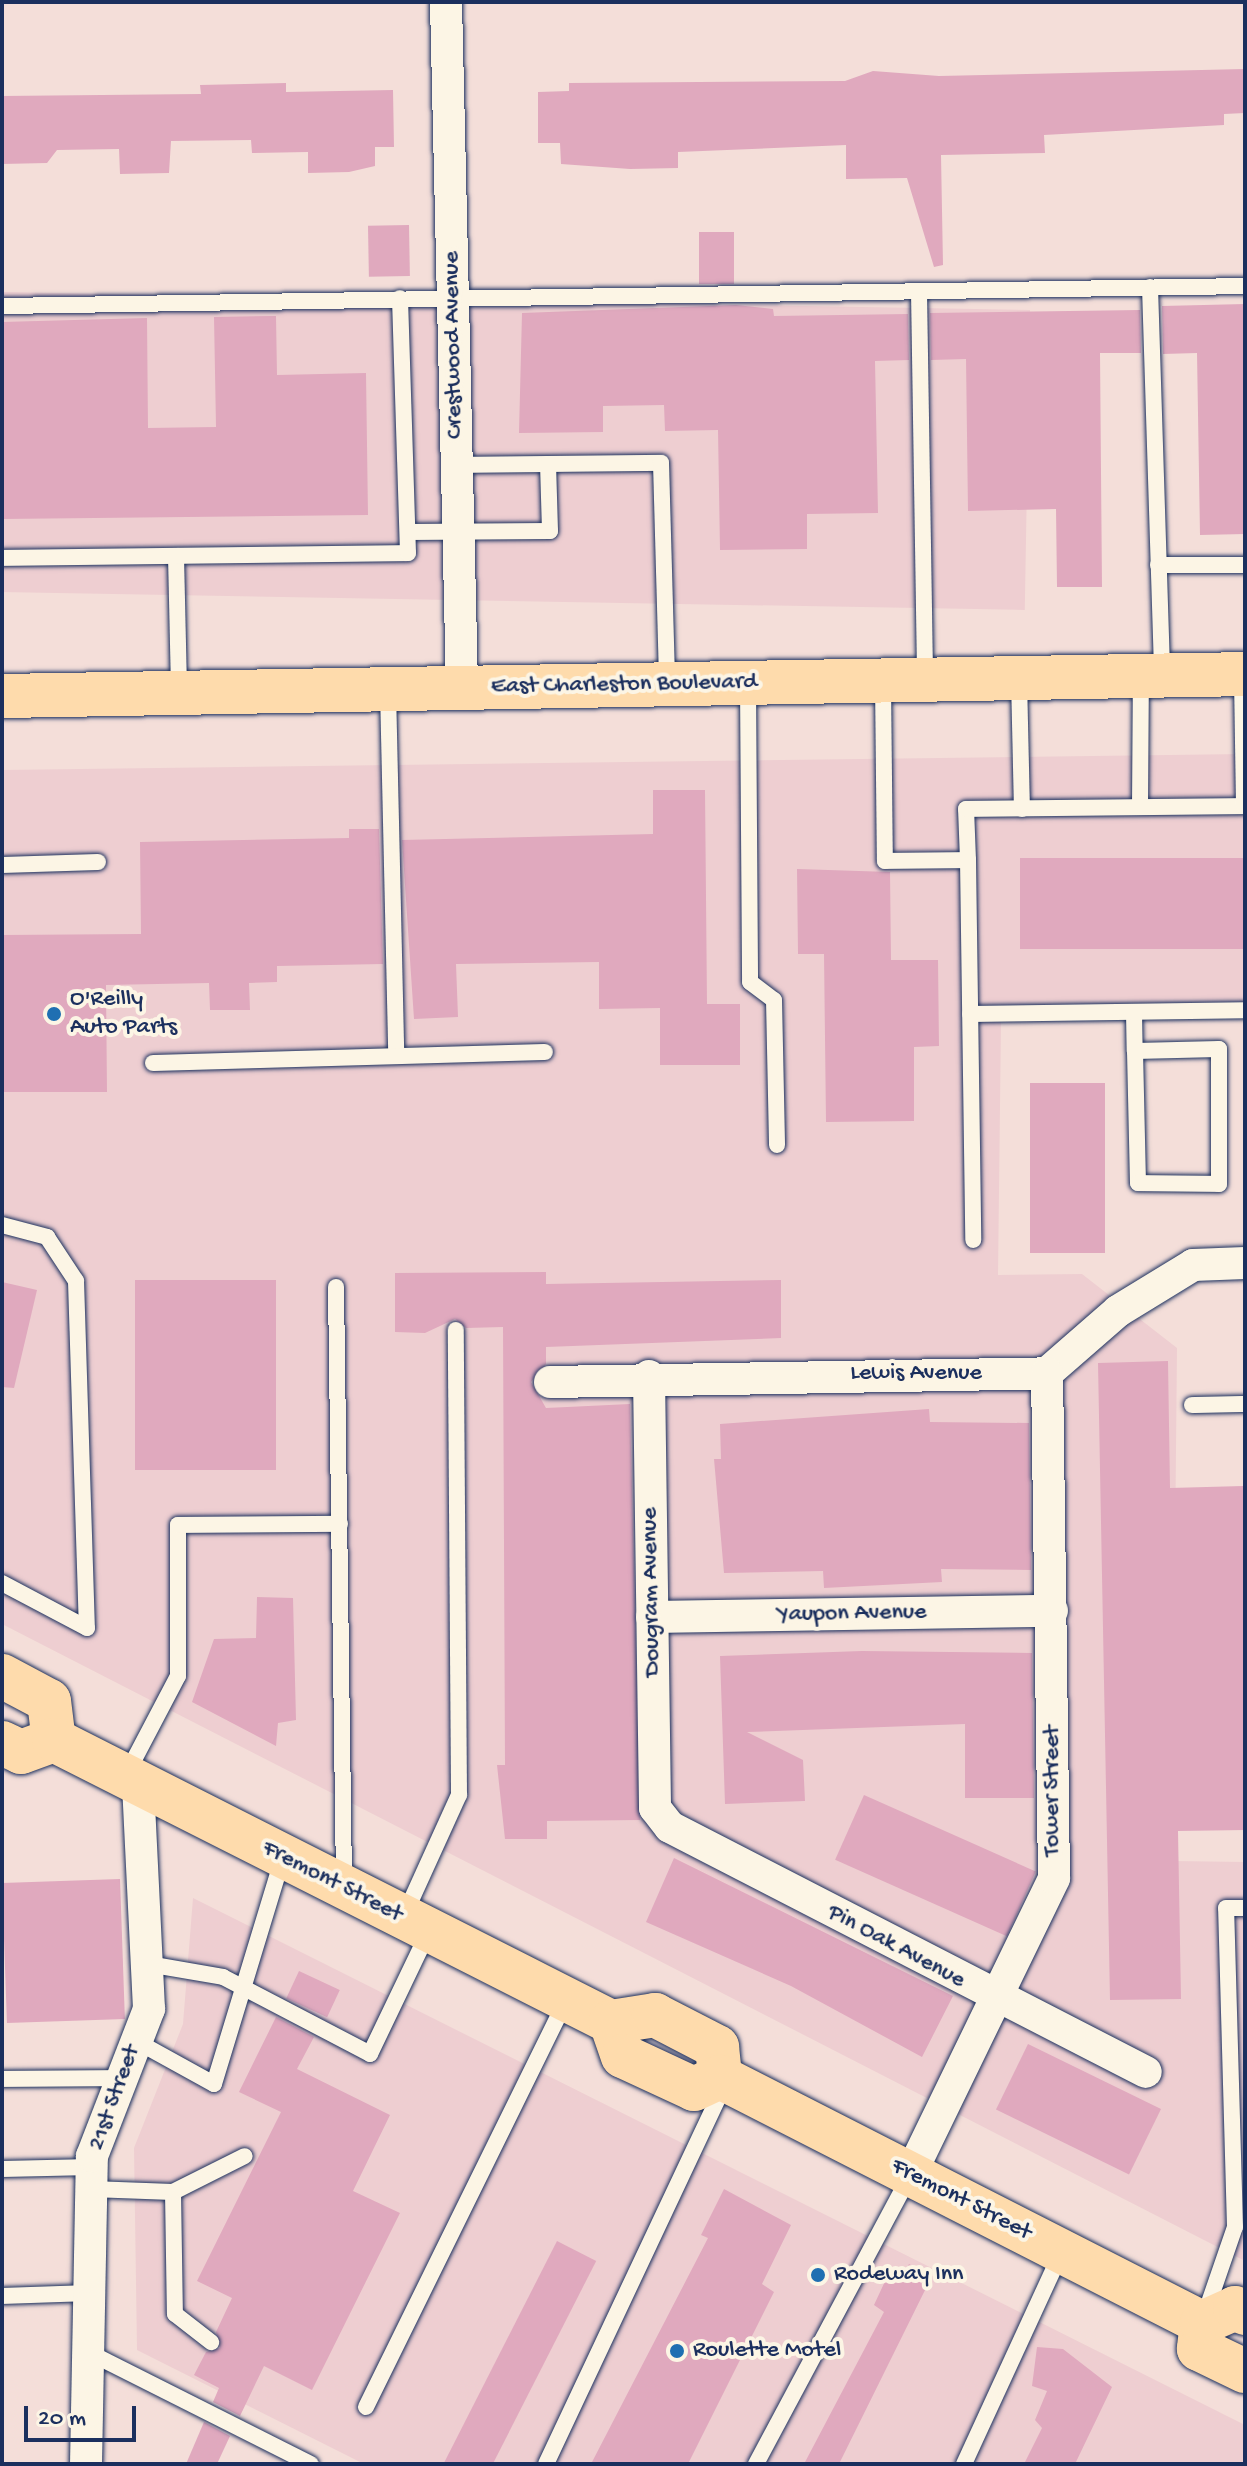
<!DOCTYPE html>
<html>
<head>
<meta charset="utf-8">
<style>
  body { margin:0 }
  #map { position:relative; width:1247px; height:2466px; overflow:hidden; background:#f4ded9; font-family:"Gochi Hand",sans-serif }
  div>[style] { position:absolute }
  .built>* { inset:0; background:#eeced1; transform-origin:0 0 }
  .building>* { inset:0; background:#e0a9be; transform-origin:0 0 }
  .roads { filter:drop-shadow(0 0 2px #1b2f5e) drop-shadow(0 0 2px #1b2f5e) }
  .lane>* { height:16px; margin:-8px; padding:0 8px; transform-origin:8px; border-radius:8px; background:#fcf5e5 }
  .street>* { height:32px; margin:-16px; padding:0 16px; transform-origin:16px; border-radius:16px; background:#fcf5e5 }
  .primary>* { height:44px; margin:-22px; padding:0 22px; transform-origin:22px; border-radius:22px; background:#fedbac }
  .dots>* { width:22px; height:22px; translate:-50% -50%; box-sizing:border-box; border:4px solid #fcf5e5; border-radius:50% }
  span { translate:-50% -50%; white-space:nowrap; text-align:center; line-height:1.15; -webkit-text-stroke:8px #fcf5e5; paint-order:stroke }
  .street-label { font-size:24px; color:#1b2f5e }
  .poi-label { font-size:24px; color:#1b2f5e }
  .left { translate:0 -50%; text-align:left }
  .frame { position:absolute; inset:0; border:4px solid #1b2f5e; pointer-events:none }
  .scale { position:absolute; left:24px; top:2406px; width:112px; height:36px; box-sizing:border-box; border:4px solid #1b2f5e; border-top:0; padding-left:10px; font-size:24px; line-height:28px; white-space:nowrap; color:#1b2f5e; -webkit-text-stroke:6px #fcf5e5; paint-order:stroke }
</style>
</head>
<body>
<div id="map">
  <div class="built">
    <div style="left:1030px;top:310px;width:300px;height:1028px;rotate:91deg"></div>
    <div style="clip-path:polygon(1245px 754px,1245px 1018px,1001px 1022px,998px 1275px,1082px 1274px,1177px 1348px,1172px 1861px,1245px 1862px,1245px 2261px,2px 1624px,2px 770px)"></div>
    <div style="clip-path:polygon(193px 1898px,1245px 2425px,1245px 2464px,364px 2464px,137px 2350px,134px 2148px,183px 2024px)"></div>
  </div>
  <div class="building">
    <div style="clip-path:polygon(1245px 69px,1245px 113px,1224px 114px,1224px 125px,1044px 135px,1045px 153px,941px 155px,943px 265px,934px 267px,907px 178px,846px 179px,846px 145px,678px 152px,678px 168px,630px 169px,561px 164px,560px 143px,538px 143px,538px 92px,569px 91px,569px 83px,845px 81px,873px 71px,939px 76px)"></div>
    <div style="clip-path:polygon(286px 83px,286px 92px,393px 90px,394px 147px,375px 147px,375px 166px,349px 172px,308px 173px,308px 152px,252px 153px,251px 140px,171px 141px,169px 173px,120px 174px,119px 149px,57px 150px,47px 163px,2px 164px,2px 96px,201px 94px,200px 85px)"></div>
    <div style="left:409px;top:225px;width:51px;height:41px;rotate:89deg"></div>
    <div style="left:699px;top:232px;width:35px;height:52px"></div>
    <div style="clip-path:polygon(1245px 304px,1245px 534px,1200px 535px,1197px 353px,1163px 354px,1162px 306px)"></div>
    <div style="clip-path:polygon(736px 305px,773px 309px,774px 316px,908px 314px,909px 360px,875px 361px,878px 513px,807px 514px,807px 549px,720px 550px,718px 430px,665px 431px,664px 405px,603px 406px,603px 432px,519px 433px,522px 313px)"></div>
    <div style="clip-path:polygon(1140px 310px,1141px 353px,1100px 353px,1102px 587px,1057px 587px,1056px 509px,968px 511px,966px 359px,931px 360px,930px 313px)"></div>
    <div style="clip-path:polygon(276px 316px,277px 375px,366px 373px,368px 515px,2px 519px,2px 322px,147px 318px,148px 428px,216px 427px,214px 317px)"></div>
    <div style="clip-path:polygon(653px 790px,705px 790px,707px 1004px,740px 1004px,740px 1065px,660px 1065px,660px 1008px,599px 1009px,599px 962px,456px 964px,458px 1017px,414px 1019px,402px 840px,653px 834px)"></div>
    <div style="clip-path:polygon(349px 829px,379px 829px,383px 964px,277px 966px,277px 982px,249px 983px,250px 1010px,210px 1010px,209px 983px,106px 985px,107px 1092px,2px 1092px,2px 935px,141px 934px,140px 842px,349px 838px)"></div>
    <div style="left:1245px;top:858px;width:91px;height:225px;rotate:90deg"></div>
    <div style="clip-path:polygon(797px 869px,890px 872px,891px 960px,938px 960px,939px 1046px,914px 1047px,914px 1121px,826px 1122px,824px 954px,798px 954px)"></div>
    <div style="left:1030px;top:1083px;width:75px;height:170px"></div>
    <div style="clip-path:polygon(546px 1272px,546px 1284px,781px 1280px,781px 1338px,546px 1347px,546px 1364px,531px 1382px,546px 1408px,630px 1404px,640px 1820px,547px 1821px,547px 1839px,505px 1839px,497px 1765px,505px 1765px,503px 1327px,466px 1328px,455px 1319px,425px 1333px,395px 1332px,395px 1273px)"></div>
    <div style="left:276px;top:1280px;width:190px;height:141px;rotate:90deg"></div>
    <div style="clip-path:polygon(2px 1282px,37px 1290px,14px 1388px,2px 1387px)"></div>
    <div style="clip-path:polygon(1168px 1361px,1170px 1488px,1243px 1486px,1245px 1830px,1178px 1831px,1181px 1999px,1110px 2000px,1098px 1363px)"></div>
    <div style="clip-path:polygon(929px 1409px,930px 1422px,1029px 1423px,1031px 1570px,941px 1569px,942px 1582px,824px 1588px,823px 1571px,724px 1573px,714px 1459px,721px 1459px,720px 1424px)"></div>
    <div style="clip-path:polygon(257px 1597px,293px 1598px,296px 1720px,278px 1723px,276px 1746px,192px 1702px,214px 1639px,256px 1638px)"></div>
    <div style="clip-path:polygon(862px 1651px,1032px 1653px,1034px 1798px,965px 1798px,965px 1724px,747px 1732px,803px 1760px,805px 1801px,725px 1804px,720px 1656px)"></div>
    <div style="left:864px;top:1795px;width:188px;height:71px;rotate:24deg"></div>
    <div style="clip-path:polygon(674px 1858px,953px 1996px,922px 2057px,791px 1986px,646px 1922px)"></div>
    <div style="left:120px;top:1879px;width:140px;height:118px;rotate:88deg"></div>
    <div style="left:299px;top:1971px;width:45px;height:30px;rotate:25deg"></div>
    <div style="clip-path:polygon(276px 2017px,314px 2037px,297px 2069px,390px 2115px,353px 2191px,400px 2213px,312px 2390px,264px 2366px,240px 2416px,213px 2402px,219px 2388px,194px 2375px,206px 2352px,220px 2348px,216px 2332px,232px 2298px,197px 2281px,281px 2112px,239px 2092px)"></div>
    <div style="left:1028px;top:2044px;width:148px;height:73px;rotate:26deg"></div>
    <div style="clip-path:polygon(724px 2189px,791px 2225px,762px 2284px,774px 2292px,688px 2464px,591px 2464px,708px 2238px,701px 2235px)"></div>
    <div style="left:557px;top:2241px;width:44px;height:251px;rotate:27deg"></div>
    <div style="clip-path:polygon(909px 2264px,932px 2276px,839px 2464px,804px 2464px,884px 2312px,874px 2305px,887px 2277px,898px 2283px)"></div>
    <div style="clip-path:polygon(1037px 2347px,1063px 2349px,1112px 2387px,1075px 2464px,1024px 2464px,1042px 2428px,1035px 2420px,1047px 2391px,1032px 2386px)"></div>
    <div style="clip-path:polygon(204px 2422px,230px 2436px,217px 2464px,186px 2464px)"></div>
  </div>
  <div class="roads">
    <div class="lane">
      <div style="left:1150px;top:287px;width:386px;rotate:88.2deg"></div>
      <div style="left:919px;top:291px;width:386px;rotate:89.1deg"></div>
      <div style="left:2px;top:306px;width:1243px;rotate:-0.92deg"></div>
      <div style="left:457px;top:465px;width:204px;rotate:-0.6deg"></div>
      <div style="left:661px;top:463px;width:220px;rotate:88.4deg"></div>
      <div style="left:408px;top:532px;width:142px;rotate:-0.4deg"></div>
      <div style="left:550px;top:531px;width:67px;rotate:-91.7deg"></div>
      <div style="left:176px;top:556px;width:135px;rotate:88.7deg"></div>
      <div style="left:2px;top:558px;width:406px;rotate:-0.7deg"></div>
      <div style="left:408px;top:553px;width:255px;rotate:-91.8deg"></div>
      <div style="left:1158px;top:565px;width:87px"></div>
      <div style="left:1019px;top:679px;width:130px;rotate:88.7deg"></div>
      <div style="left:883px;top:682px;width:179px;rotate:89.4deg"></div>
      <div style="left:885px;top:861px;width:83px;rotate:-0.7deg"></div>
      <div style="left:968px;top:860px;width:380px;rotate:89.2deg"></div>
      <div style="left:748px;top:685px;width:297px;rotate:89.6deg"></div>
      <div style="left:750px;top:982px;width:30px;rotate:37deg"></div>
      <div style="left:774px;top:1000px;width:145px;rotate:88.8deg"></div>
      <div style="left:388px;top:690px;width:366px;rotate:88.7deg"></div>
      <div style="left:1140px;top:807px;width:129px;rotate:-89.6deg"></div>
      <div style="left:968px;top:860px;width:51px;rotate:-92.2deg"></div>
      <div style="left:966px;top:809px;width:278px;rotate:-0.6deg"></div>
      <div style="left:1244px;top:806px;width:131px;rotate:-90.9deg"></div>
      <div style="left:2px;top:865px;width:96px;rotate:-1.8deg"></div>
      <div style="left:1134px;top:1012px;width:39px;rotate:89deg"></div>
      <div style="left:1135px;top:1051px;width:132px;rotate:88.7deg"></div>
      <div style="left:1138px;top:1183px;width:81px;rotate:0.7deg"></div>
      <div style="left:1219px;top:1184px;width:135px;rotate:-90deg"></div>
      <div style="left:1219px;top:1049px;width:84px;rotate:178.6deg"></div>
      <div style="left:970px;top:1014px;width:275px;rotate:-0.8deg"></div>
      <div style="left:153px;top:1063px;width:392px;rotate:-1.6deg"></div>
      <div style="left:2px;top:1225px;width:47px;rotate:14.9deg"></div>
      <div style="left:47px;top:1237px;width:53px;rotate:56.6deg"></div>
      <div style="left:76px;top:1281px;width:347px;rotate:88.2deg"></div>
      <div style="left:87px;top:1628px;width:96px;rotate:-152.1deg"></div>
      <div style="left:336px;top:1287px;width:594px;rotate:89.23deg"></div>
      <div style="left:1192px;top:1405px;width:53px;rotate:-1.1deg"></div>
      <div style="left:126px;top:1775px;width:112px;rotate:-62.3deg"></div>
      <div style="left:178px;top:1676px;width:151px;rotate:-90deg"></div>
      <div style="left:178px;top:1525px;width:162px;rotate:-0.4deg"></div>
      <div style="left:404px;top:1916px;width:133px;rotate:-65.6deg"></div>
      <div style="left:459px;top:1795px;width:465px;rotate:-90.4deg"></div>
      <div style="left:148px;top:1964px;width:76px;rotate:9.8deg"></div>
      <div style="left:223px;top:1977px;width:166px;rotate:27.6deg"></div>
      <div style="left:370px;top:2054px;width:136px;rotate:-64.4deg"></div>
      <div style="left:136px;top:2041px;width:89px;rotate:28.9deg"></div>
      <div style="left:214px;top:2084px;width:237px;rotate:-73.1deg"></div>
      <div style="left:2px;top:2079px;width:120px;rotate:-0.5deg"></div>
      <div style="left:2px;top:2169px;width:90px;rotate:-1.3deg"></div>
      <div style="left:91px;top:2189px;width:82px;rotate:2.1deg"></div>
      <div style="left:173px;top:2192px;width:122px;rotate:89.1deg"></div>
      <div style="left:175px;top:2314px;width:46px;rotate:37.9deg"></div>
      <div style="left:173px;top:2192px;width:80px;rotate:-26.6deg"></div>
      <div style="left:2px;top:2296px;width:87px;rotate:-2deg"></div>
      <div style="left:1205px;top:2314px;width:92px;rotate:-71deg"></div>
      <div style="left:1235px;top:2227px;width:319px;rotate:-91.6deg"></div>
      <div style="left:1226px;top:1908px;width:19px"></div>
      <div style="left:90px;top:2353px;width:247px;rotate:26.7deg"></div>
      <div style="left:366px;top:2407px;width:453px;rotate:-63.8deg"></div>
      <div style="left:546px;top:2464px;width:419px;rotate:-64.8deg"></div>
      <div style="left:756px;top:2464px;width:327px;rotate:-61.9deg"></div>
      <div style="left:964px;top:2464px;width:234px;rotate:-65.3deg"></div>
    </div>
    <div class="street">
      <div style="left:446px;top:2px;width:686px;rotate:88.66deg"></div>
      <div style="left:649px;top:1376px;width:432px;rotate:89.2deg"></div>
      <div style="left:655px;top:1808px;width:24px;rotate:52deg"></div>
      <div style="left:670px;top:1827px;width:535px;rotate:27.24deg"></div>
      <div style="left:550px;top:1382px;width:497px;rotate:-1deg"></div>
      <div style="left:1047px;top:1373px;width:94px;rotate:-41.1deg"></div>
      <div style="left:1118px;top:1311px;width:88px;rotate:-31.5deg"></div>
      <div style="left:1193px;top:1265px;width:52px;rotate:-2.2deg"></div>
      <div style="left:652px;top:1617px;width:400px;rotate:-0.9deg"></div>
      <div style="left:910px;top:2175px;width:330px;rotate:-64.1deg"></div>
      <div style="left:1054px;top:1878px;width:505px;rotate:-90.79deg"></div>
      <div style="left:86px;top:2464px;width:308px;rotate:-88.9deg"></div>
      <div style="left:92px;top:2156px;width:158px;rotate:-68.8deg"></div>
      <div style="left:149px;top:2009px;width:226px;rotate:-92.8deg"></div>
    </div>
    <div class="primary">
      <div style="left:2px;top:696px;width:1243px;rotate:-1.01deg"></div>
      <div style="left:2px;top:1676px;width:53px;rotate:28deg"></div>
      <div style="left:49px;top:1701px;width:39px;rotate:83deg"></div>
      <div style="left:2px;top:1743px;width:21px;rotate:25deg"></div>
      <div style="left:21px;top:1752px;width:35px;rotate:-20deg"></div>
      <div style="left:54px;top:1740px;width:624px;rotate:26.85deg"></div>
      <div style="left:611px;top:2022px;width:45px;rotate:-9deg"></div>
      <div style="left:655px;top:2015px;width:70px;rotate:27.3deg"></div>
      <div style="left:717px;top:2047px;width:30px;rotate:84deg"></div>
      <div style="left:611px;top:2022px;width:36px;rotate:71deg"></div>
      <div style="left:623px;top:2056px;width:78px;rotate:24.9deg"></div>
      <div style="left:694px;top:2089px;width:29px;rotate:-25deg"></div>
      <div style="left:720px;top:2077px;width:541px;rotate:27.04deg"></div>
      <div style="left:1202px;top:2323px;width:26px;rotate:97deg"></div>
      <div style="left:1199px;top:2349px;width:51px;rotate:25.6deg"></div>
      <div style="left:1202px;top:2323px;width:36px;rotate:-24deg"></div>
      <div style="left:1235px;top:2308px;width:11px;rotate:27deg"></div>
    </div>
  </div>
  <div class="dots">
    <div style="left:54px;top:1014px;background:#1f6fb2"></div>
    <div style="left:818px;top:2275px;background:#1f6fb2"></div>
    <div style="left:677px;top:2351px;background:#1f6fb2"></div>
  </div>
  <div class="street-label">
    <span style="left:454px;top:345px;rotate:-91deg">Crestwood Avenue</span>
    <span style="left:624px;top:685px;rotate:-1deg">East Charleston Boulevard</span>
    <span style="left:916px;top:1374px">Lewis Avenue</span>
    <span style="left:652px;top:1592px;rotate:-91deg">Dougram Avenue</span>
    <span style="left:852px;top:1614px;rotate:-1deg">Yaupon Avenue</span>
    <span style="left:1053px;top:1791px;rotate:-90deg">Tower Street</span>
    <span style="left:332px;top:1882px;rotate:27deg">Fremont Street</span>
    <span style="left:896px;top:1947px;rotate:28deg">Pin Oak Avenue</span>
    <span style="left:115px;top:2098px;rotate:-70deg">21st Street</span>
    <span style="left:961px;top:2200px;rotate:27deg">Fremont Street</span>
  </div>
  <div class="poi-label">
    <span class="left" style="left:70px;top:1014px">O'Reilly<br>Auto Parts</span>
    <span class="left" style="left:834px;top:2275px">Rodeway Inn</span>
    <span class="left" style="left:693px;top:2351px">Roulette Motel</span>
  </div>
  <div class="frame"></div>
  <div class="scale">20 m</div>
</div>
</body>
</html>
